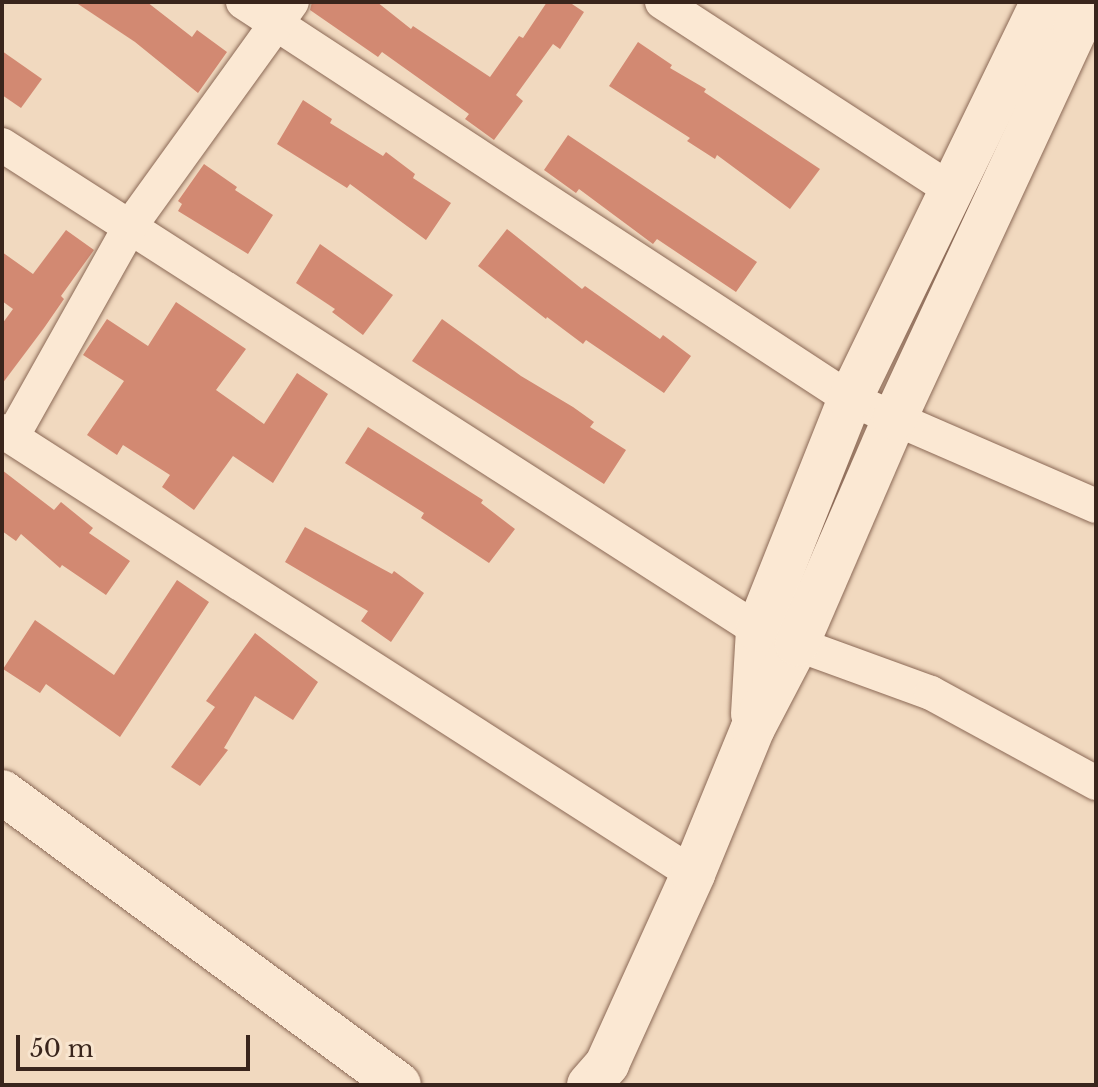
<!DOCTYPE html>
<html>
<head>
<meta charset="utf-8">
<style>
  body { margin:0 }
  #map { position:relative; width:1098px; height:1087px; overflow:hidden; background:#f1d9bf; font-family:"Libre Baskerville",serif }
  div>[style] { position:absolute }
  .building>* { inset:0; background:#d28972 }
  .roads { filter:drop-shadow(0 0 2px #8b6956) drop-shadow(0 0 2px #8b6956) }
  .street>* { height:34px; margin:-17px; padding:0 17px; transform-origin:17px; border-radius:17px; background:#fbe8d3 }
  .secondary>* { height:44px; margin:-22px; padding:0 22px; transform-origin:22px; border-radius:22px; background:#fbe8d3 }
  span { translate:-50% -50%; white-space:nowrap; text-align:center; line-height:1.15; -webkit-text-stroke:8px #f8e5cf; paint-order:stroke }
  .frame { position:absolute; inset:0; border:4px solid #39251c; pointer-events:none }
  .scale { position:absolute; left:16px; top:1035px; width:234px; height:36px; box-sizing:border-box; border:4px solid #39251c; border-top:0; padding-left:10px; font-size:24px; line-height:28px; white-space:nowrap; color:#39251c; -webkit-text-stroke:6px #f8e5cf; paint-order:stroke }
</style>
</head>
<body>
<div id="map">
  <div class="building">
    <div style="clip-path:polygon(75px 2px,147px 2px,192px 37px,197px 30px,227px 52px,198px 93px,135px 42px)"></div>
    <div style="clip-path:polygon(312px 2px,377px 2px,411px 29px,413px 26px,490px 77px,519px 36px,523px 38px,547px 2px,569px 2px,584px 12px,560px 49px,553px 44px,516px 95px,523px 101px,494px 140px,465px 119px,469px 114px,382px 52px,378px 57px,310px 10px)"></div>
    <div style="clip-path:polygon(638px 42px,672px 65px,670px 68px,706px 89px,704px 92px,820px 169px,790px 209px,717px 155px,715px 159px,687px 141px,690px 138px,609px 86px)"></div>
    <div style="clip-path:polygon(2px 51px,42px 79px,21px 108px,2px 95px)"></div>
    <div style="clip-path:polygon(303px 100px,332px 119px,330px 123px,383px 156px,386px 152px,415px 174px,413px 178px,451px 203px,426px 240px,350px 184px,347px 188px,277px 144px)"></div>
    <div style="clip-path:polygon(568px 135px,757px 262px,736px 292px,657px 239px,653px 244px,579px 189px,576px 193px,544px 170px)"></div>
    <div style="clip-path:polygon(204px 164px,237px 187px,235px 190px,273px 215px,248px 254px,178px 211px,182px 204px,178px 201px)"></div>
    <div style="clip-path:polygon(507px 229px,582px 289px,585px 286px,660px 339px,663px 335px,691px 356px,664px 393px,586px 340px,583px 344px,547px 317px,546px 319px,478px 266px)"></div>
    <div style="clip-path:polygon(66px 230px,94px 250px,61px 296px,64px 299px,44px 328px,2px 384px,2px 324px,13px 309px,2px 301px,2px 252px,33px 274px)"></div>
    <div style="clip-path:polygon(320px 244px,393px 295px,363px 335px,332px 312px,335px 309px,296px 283px)"></div>
    <div style="clip-path:polygon(176px 302px,246px 349px,216px 390px,264px 424px,297px 373px,328px 394px,273px 483px,233px 456px,194px 510px,162px 487px,170px 475px,123px 445px,117px 455px,87px 435px,124px 381px,83px 355px,107px 319px,148px 346px)"></div>
    <div style="clip-path:polygon(442px 319px,521px 376px,573px 407px,594px 422px,590px 427px,626px 450px,604px 484px,412px 361px)"></div>
    <div style="clip-path:polygon(368px 427px,483px 500px,481px 503px,515px 529px,489px 563px,421px 518px,424px 513px,345px 463px)"></div>
    <div style="clip-path:polygon(2px 470px,54px 510px,61px 502px,93px 528px,89px 533px,130px 561px,106px 595px,62px 565px,60px 568px,21px 534px,16px 541px,2px 531px)"></div>
    <div style="clip-path:polygon(305px 527px,392px 574px,394px 571px,424px 593px,391px 642px,361px 621px,368px 611px,285px 562px)"></div>
    <div style="clip-path:polygon(177px 580px,209px 602px,120px 737px,46px 684px,40px 693px,3px 669px,35px 620px,114px 675px)"></div>
    <div style="clip-path:polygon(255px 633px,318px 682px,293px 720px,255px 696px,224px 748px,228px 750px,200px 786px,171px 767px,215px 707px,206px 701px)"></div>
  </div>
  <div class="roads">
    <div class="street">
      <div style="left:243px;top:2px;width:725px;rotate:33.19deg"></div>
      <div style="left:850px;top:399px;width:268px;rotate:23.5deg"></div>
      <div style="left:662px;top:2px;width:345px;rotate:33deg"></div>
      <div style="left:2px;top:145px;width:898px;rotate:32.68deg"></div>
      <div style="left:758px;top:630px;width:184px;rotate:20deg"></div>
      <div style="left:931px;top:693px;width:188px;rotate:28.6deg"></div>
      <div style="left:2px;top:431px;width:821px;rotate:32.66deg"></div>
      <div style="left:12px;top:437px;width:243px;rotate:-60.7deg"></div>
      <div style="left:131px;top:225px;width:275px;rotate:-54.2deg"></div>
    </div>
    <div class="secondary">
      <div style="left:753px;top:714px;width:84px;rotate:-86.6deg"></div>
      <div style="left:758px;top:630px;width:249px;rotate:-68.3deg"></div>
      <div style="left:850px;top:399px;width:435px;rotate:-64.1deg"></div>
      <div style="left:1040px;top:8px;width:8px;rotate:-45deg"></div>
      <div style="left:2px;top:792px;width:493px;rotate:36.4deg"></div>
      <div style="left:589px;top:1085px;width:28px;rotate:-49deg"></div>
      <div style="left:607px;top:1064px;width:209px;rotate:-65.6deg"></div>
      <div style="left:693px;top:874px;width:158px;rotate:-67.7deg"></div>
      <div style="left:753px;top:728px;width:95px;rotate:-62.4deg"></div>
      <div style="left:797px;top:644px;width:246px;rotate:-66.6deg"></div>
      <div style="left:895px;top:418px;width:428px;rotate:-65.1deg"></div>
      <div style="left:1075px;top:30px;width:29px;rotate:-76deg"></div>
    </div>
  </div>
  <div class="frame"></div>
  <div class="scale">50 m</div>
</div>
</body>
</html>
